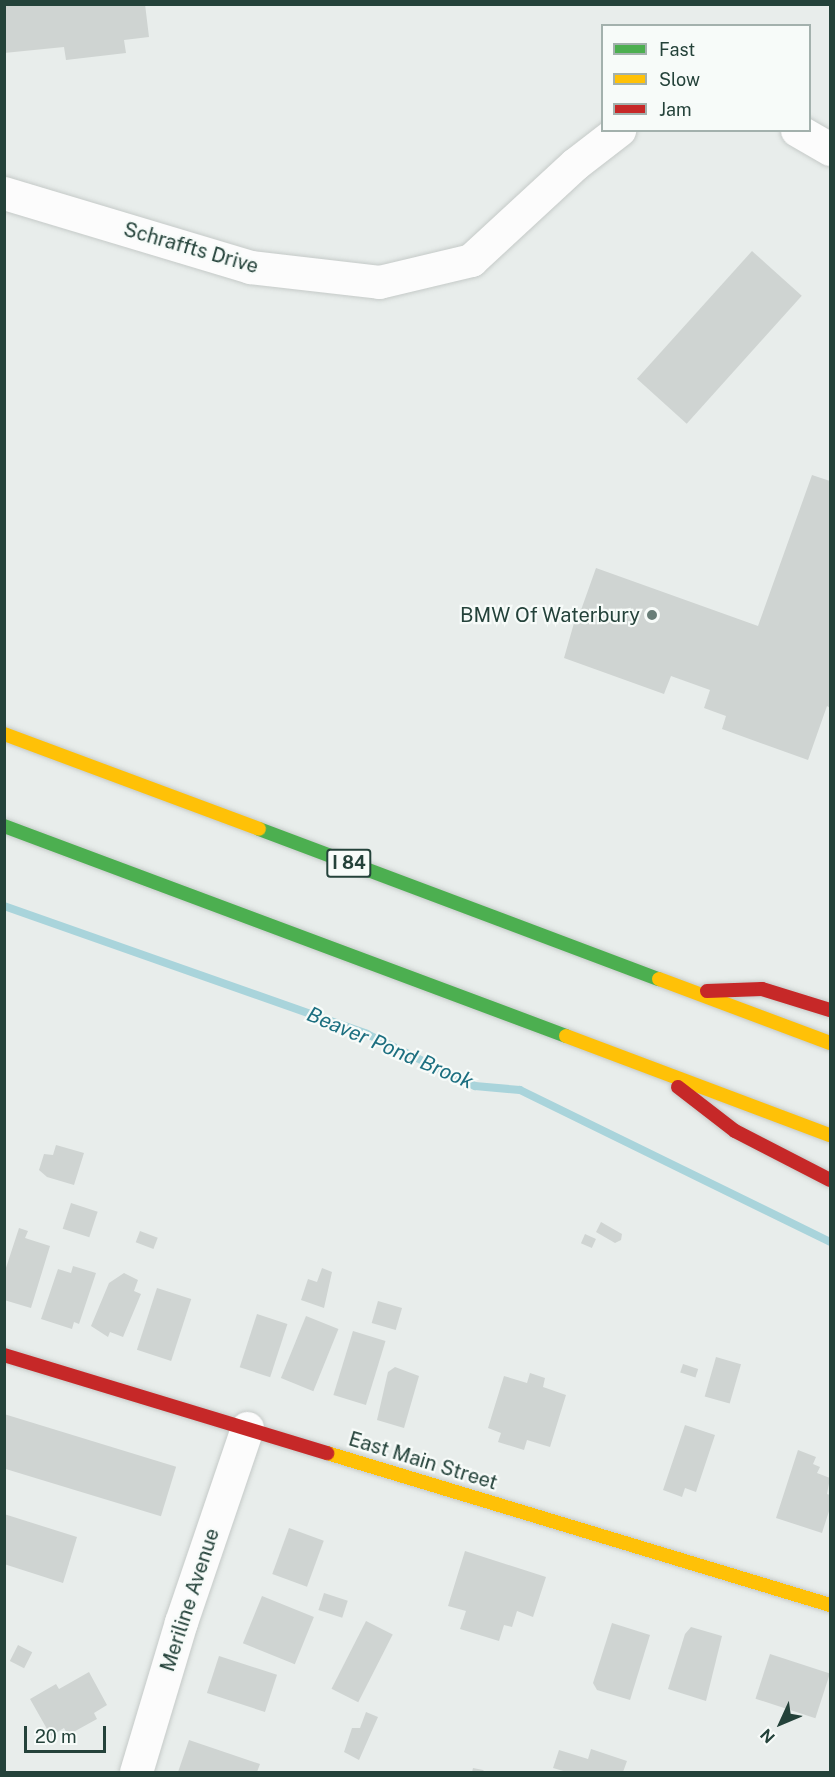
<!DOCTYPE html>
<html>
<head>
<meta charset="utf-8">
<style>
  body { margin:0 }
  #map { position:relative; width:835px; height:1777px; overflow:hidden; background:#e8edeb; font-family:"Public Sans",sans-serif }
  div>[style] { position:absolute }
  .stream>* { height:8px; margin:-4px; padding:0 4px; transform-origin:4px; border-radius:4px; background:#a9d4db }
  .building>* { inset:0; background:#cfd4d2; transform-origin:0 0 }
  .roads { filter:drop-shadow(0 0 2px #c5cac8) drop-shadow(0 0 2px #c5cac8) }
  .street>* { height:33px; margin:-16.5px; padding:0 16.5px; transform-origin:16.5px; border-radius:16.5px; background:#fcfcfc }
  .fast>* { height:14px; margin:-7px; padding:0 7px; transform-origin:7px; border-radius:7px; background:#4caf50 }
  .slow>* { height:14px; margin:-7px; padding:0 7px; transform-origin:7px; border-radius:7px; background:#ffc107 }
  .jam>* { height:14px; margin:-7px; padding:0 7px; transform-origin:7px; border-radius:7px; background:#c62828 }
  .dots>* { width:16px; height:16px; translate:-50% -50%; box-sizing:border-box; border:3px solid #f7fbf9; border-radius:50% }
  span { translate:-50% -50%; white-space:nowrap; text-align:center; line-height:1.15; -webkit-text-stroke:4.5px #f7fbf9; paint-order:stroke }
  .shield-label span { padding:2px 4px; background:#f7fbf9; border:2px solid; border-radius:4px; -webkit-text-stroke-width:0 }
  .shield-label { font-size:18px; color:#24423a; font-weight:700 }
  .street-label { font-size:20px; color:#24423a }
  .poi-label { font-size:20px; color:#24423a }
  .right { translate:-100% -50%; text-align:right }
  .water-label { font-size:21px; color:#1c6f80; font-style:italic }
  .frame { position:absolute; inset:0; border:6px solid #24423a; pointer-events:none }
  .legend { position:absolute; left:601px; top:24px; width:210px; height:108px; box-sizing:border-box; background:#f7fbf9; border:2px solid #a3b1ad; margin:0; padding:8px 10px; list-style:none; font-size:18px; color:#24423a }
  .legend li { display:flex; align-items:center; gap:12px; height:30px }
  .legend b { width:30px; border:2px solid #a3b1ad }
  .north { position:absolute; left:751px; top:1693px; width:60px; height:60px; -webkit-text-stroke:4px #f7fbf9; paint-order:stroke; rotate:226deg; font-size:16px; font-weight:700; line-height:24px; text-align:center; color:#24423a }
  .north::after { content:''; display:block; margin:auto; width:21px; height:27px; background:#24423a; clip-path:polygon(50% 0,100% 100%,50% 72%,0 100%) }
  .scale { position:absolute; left:24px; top:1726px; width:82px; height:27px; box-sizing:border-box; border:3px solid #24423a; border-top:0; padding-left:8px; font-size:18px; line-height:21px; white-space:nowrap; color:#24423a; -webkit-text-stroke:4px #f7fbf9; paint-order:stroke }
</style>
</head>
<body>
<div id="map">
  <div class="stream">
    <div style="left:4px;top:906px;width:385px;rotate:19.4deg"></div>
    <div style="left:367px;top:1034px;width:120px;rotate:25.7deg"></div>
    <div style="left:475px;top:1086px;width:45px;rotate:5.1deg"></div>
    <div style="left:520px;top:1090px;width:345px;rotate:26.1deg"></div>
  </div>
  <div class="building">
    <div style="clip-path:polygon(4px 4px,145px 4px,149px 37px,124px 40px,126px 53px,66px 60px,64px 47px,4px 53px)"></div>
    <div style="left:752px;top:251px;width:67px;height:172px;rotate:42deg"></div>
    <div style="clip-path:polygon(812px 475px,830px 481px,830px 708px,827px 706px,808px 760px,722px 729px,726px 716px,704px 708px,710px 690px,671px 676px,664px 694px,564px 658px,578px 609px,581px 610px,596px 568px,758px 626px)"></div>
    <div style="clip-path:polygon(56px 1145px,84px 1153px,74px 1185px,47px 1177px,39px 1170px,44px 1154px,53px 1155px)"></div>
    <div style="left:71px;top:1203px;width:28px;height:27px;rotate:18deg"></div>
    <div style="clip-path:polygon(601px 1222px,622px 1234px,621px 1240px,615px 1243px,596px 1232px)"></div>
    <div style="clip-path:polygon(19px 1228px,28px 1231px,25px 1238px,50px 1246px,31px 1308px,4px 1300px,4px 1274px)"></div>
    <div style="left:140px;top:1231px;width:19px;height:12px;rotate:21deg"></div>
    <div style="left:585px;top:1234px;width:12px;height:10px;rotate:24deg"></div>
    <div style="clip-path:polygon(73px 1266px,96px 1273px,79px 1324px,74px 1322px,72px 1329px,41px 1319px,58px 1269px,71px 1273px)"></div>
    <div style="clip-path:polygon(322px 1268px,332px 1272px,324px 1308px,301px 1300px,308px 1279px,317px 1282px)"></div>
    <div style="clip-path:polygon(124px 1273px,138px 1280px,134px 1291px,141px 1294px,123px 1337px,110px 1332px,108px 1337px,91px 1326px,109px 1283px)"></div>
    <div style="left:157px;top:1288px;width:36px;height:65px;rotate:18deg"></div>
    <div style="left:378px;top:1301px;width:25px;height:23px;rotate:16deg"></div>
    <div style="left:257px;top:1314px;width:32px;height:56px;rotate:18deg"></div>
    <div style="left:306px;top:1316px;width:35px;height:67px;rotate:22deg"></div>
    <div style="left:353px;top:1331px;width:34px;height:67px;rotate:17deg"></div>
    <div style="left:716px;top:1357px;width:26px;height:41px;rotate:16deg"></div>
    <div style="left:683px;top:1364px;width:16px;height:9px;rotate:18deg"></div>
    <div style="clip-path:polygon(395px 1367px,419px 1376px,404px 1428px,377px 1420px,388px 1372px)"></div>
    <div style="clip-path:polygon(530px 1373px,545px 1378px,543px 1387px,566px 1395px,550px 1447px,527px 1440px,524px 1450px,498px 1442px,501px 1433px,488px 1428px,504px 1376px,527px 1383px)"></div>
    <div style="left:4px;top:1414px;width:180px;height:52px;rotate:17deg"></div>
    <div style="clip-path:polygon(685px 1425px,715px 1435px,696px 1492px,685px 1488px,682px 1497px,663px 1490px)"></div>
    <div style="clip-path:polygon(798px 1450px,816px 1457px,813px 1464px,820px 1467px,817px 1473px,830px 1478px,827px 1494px,830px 1495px,830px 1508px,822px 1533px,776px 1518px)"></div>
    <div style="clip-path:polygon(4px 1514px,77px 1537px,63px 1583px,4px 1564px)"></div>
    <div style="left:289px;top:1528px;width:37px;height:49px;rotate:20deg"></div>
    <div style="clip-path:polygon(465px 1551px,546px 1577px,533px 1617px,517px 1611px,512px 1627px,504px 1625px,499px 1641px,460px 1629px,466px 1611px,448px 1606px)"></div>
    <div style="left:324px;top:1593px;width:25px;height:18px;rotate:18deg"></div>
    <div style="left:262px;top:1596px;width:56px;height:51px;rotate:22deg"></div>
    <div style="left:366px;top:1621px;width:30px;height:76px;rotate:27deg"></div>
    <div style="clip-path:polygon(612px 1623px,650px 1635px,630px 1700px,597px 1690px,593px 1683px)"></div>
    <div style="clip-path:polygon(691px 1627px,722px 1636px,706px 1701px,668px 1689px,685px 1634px)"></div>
    <div style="left:18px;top:1645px;width:16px;height:18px;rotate:27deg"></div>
    <div style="left:770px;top:1654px;width:63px;height:47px;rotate:18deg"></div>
    <div style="left:219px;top:1656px;width:61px;height:39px;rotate:18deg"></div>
    <div style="clip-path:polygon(89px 1672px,107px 1705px,94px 1713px,97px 1719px,68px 1735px,64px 1728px,51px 1736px,30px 1699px,56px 1684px,59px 1689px)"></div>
    <div style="clip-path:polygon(366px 1712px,378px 1717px,359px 1760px,344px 1752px,352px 1728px,360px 1728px)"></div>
    <div style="clip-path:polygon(189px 1740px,260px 1764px,257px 1772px,178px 1772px)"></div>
    <div style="clip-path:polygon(591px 1749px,627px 1761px,623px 1772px,567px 1772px,553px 1768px,559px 1750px,588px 1759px)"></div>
    <div style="clip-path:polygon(473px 1768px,483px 1770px,485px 1772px,472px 1772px)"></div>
  </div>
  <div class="roads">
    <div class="street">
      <div style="left:797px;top:130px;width:38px;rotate:30deg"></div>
      <div style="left:4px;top:193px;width:257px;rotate:16.7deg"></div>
      <div style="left:250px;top:267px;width:130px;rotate:6.6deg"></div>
      <div style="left:379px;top:282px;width:95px;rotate:-13.4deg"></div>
      <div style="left:471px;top:260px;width:142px;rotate:-42.7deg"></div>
      <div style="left:575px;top:164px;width:56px;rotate:-37.7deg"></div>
      <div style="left:136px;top:1772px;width:157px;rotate:-73.3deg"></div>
      <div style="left:181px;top:1622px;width:205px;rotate:-71.2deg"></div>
    </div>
    <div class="fast">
      <div style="left:4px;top:826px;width:600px;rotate:20.49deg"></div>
      <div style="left:259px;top:829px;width:427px;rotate:20.6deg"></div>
    </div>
    <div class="slow">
      <div style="left:4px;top:734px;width:272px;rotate:20.4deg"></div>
      <div style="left:659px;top:979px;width:183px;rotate:20.5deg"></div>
      <div style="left:566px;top:1036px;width:282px;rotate:20.6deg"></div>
      <div style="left:327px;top:1453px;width:525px;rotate:16.81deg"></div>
    </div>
    <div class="jam">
      <div style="left:707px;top:991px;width:55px;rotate:-2.1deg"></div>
      <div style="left:762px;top:989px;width:71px;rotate:17.2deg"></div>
      <div style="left:678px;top:1087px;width:72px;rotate:37.7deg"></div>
      <div style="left:735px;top:1131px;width:107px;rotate:27.3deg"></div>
      <div style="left:4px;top:1355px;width:338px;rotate:16.9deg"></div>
    </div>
  </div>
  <div class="dots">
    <div style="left:652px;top:615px;background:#697e78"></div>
  </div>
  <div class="shield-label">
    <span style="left:349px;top:863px">I 84</span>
  </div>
  <div class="street-label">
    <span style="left:191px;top:248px;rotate:16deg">Schraffts Drive</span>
    <span style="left:423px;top:1461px;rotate:17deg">East Main Street</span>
    <span style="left:190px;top:1600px;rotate:-72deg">Meriline Avenue</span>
  </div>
  <div class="poi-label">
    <span class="right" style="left:640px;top:615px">BMW Of Waterbury</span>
  </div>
  <div class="water-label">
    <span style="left:390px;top:1048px;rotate:23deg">Beaver Pond Brook</span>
  </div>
  <div class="frame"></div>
  <ul class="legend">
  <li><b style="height:8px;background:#4caf50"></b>Fast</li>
  <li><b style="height:8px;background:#ffc107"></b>Slow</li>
  <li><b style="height:8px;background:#c62828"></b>Jam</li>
  </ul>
  <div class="north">N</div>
  <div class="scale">20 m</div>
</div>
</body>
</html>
